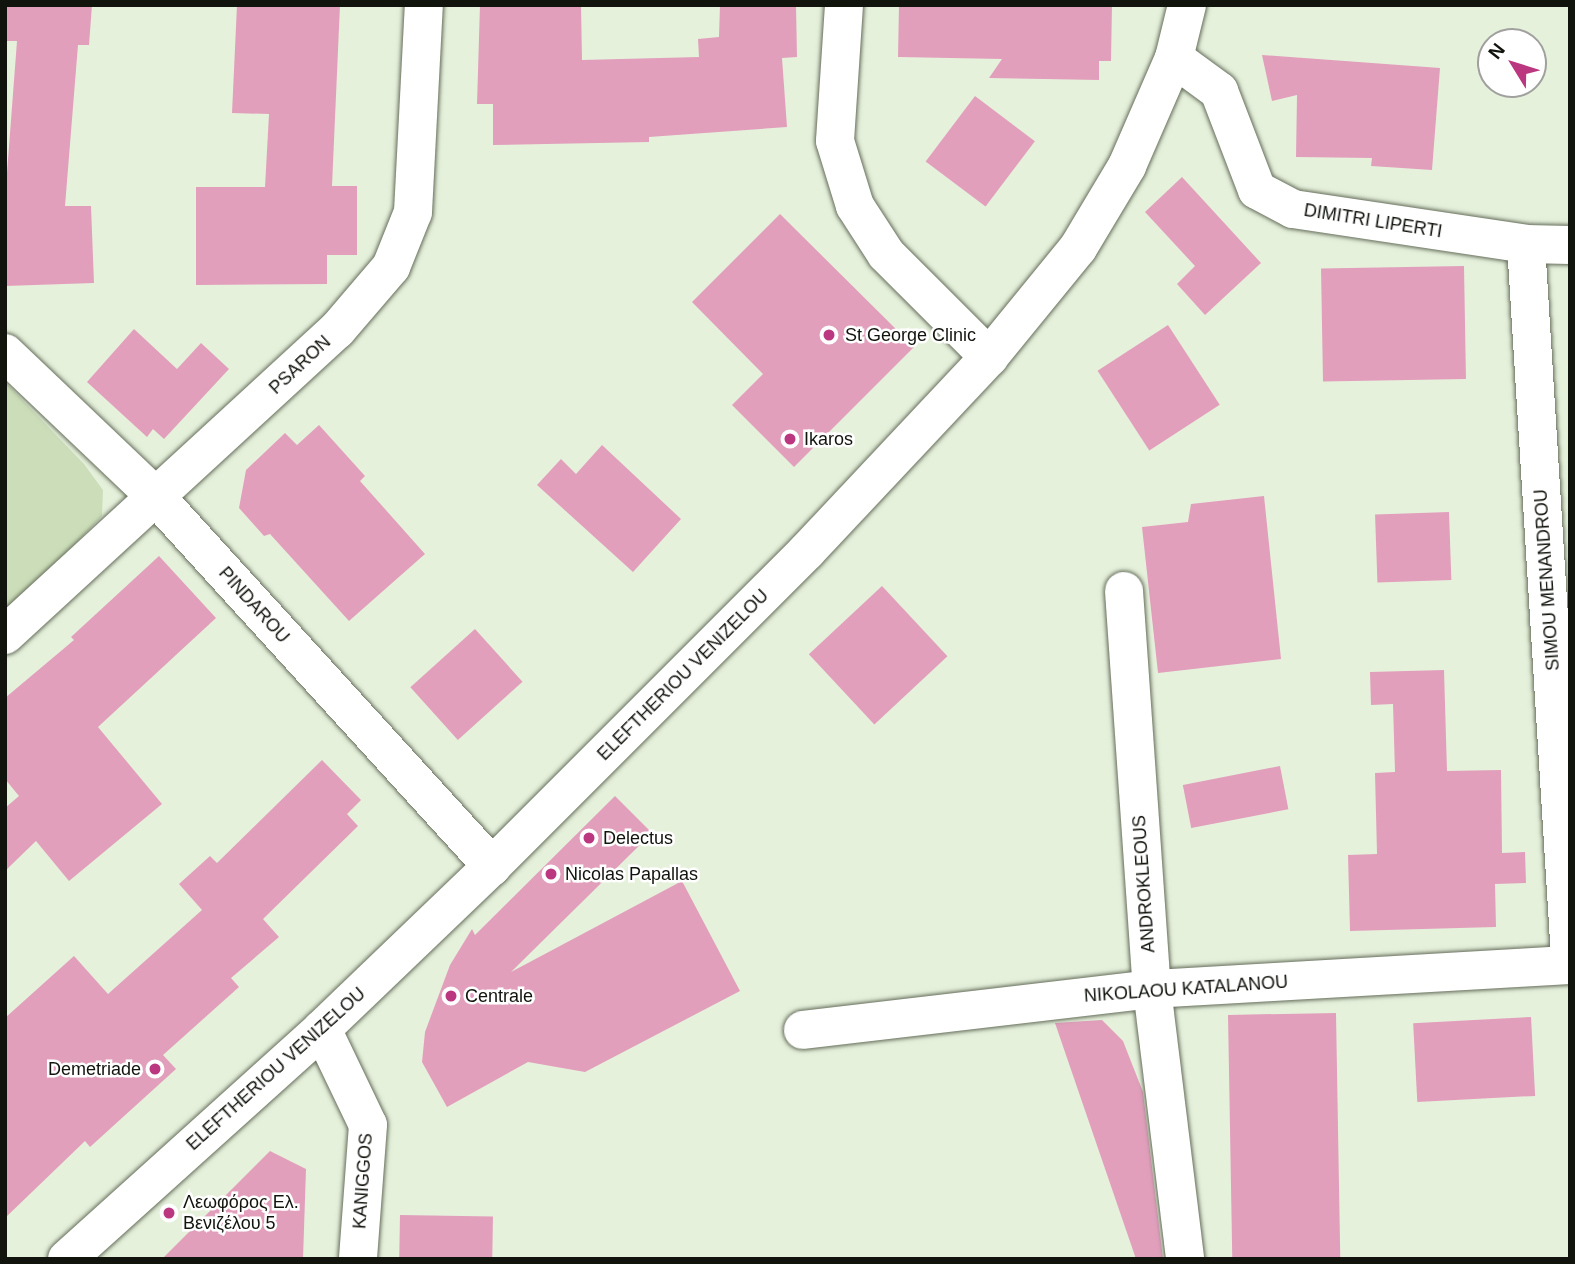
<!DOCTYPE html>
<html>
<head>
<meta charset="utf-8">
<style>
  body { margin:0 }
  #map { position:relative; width:1575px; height:1264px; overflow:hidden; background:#e6f1dc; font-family:Helvetica,sans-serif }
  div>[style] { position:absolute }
  .green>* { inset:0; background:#ccdeb9 }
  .building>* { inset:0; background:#e19fbc; transform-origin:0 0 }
  .roads { filter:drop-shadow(0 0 2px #656e5b) drop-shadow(0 0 2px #656e5b) }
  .minor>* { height:38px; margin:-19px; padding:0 19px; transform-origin:19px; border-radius:19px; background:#fff }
  .tertiary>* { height:38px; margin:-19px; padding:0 19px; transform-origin:19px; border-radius:19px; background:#fff }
  .secondary>* { height:38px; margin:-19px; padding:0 19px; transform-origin:19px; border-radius:19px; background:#fff }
  .dots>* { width:19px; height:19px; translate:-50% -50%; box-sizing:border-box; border:4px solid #fff; border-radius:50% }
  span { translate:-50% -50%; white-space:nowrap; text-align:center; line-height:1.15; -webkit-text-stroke:5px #fff; paint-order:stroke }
  .street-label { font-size:18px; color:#11140d }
  .poi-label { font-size:18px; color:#11140d }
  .left { translate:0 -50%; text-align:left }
  .right { translate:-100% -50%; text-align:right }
  .frame { position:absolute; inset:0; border:7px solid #11140d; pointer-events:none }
  .north { position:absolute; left:1477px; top:28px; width:70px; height:70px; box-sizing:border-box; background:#fff; border:2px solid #a0a19e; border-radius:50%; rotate:308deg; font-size:19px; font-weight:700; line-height:28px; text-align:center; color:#11140d }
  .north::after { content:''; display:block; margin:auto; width:24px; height:32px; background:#bb3880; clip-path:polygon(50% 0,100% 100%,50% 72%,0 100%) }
</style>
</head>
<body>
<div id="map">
  <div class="green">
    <div style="clip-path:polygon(5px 382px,84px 464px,103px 490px,102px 516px,5px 617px)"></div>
  </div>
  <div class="building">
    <div style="clip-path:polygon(5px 5px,92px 5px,89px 45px,78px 45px,65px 206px,91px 206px,94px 283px,5px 286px,5px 199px,17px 41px,5px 41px)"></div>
    <div style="clip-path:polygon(237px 5px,340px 5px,332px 186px,357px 186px,357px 255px,327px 255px,327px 284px,196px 285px,196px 187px,265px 187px,269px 114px,232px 113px)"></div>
    <div style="clip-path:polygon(480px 5px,581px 5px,582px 60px,699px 57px,698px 39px,719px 37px,720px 5px,796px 5px,797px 57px,782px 58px,787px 127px,649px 137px,649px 142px,493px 145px,493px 104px,477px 104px)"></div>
    <div style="clip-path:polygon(899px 5px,1112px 5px,1111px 61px,1099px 61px,1099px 80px,989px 78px,1002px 59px,898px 57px)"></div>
    <div style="clip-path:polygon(1262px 55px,1440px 68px,1432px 170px,1371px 166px,1372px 158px,1296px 157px,1297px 95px,1272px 101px)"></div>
    <div style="left:975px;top:96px;width:75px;height:82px;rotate:37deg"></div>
    <div style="clip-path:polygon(1182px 177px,1261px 263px,1205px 315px,1177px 284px,1195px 266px,1145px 212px)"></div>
    <div style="clip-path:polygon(780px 214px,914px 347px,794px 467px,732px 405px,763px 374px,692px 302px)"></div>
    <div style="left:1464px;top:266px;width:113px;height:143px;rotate:89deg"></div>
    <div style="left:1168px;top:325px;width:95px;height:84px;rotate:57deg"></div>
    <div style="clip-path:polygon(134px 329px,177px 369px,201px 343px,229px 369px,164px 439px,153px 429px,147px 437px,87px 382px)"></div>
    <div style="clip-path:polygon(319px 425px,365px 476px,360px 481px,425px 554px,349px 621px,270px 534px,264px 536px,239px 508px,246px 470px,285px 433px,297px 445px)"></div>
    <div style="clip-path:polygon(602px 445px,681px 519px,633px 572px,537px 485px,561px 459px,576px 474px)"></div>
    <div style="clip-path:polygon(1264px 496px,1281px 659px,1158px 673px,1142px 527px,1188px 522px,1191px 504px)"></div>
    <div style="left:1449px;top:512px;width:68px;height:74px;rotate:88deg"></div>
    <div style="clip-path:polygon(159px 556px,216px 618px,98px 727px,162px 804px,69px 881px,36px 841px,5px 871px,5px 808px,19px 796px,5px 779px,5px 698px,74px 640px,71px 637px)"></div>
    <div style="left:882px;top:586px;width:96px;height:100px;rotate:47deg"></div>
    <div style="left:475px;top:629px;width:71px;height:87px;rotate:48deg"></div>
    <div style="clip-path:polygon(1444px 670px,1447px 771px,1501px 770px,1502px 853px,1525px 852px,1526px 883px,1495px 884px,1496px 927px,1350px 931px,1348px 855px,1377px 854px,1375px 773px,1395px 772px,1393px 704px,1371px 705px,1370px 672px)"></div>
    <div style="clip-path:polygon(322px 760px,361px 800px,347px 814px,358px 826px,263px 919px,279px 937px,231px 978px,239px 987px,163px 1055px,176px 1069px,90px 1147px,85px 1141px,5px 1218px,5px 1018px,74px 956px,108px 994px,202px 910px,179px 884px,210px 856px,217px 863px)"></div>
    <div style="left:1280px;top:766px;width:44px;height:99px;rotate:79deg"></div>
    <div style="clip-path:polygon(615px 796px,652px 833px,511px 972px,682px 881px,740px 991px,585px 1072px,528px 1062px,447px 1107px,422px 1062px,425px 1032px,450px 965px,472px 929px,475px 935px)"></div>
    <div style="left:1336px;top:1013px;width:246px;height:108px;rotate:89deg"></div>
    <div style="left:1531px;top:1017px;width:79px;height:118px;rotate:87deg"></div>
    <div style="clip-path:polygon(1102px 1020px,1123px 1041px,1143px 1092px,1163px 1259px,1136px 1259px,1055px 1023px)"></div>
    <div style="clip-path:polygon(270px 1151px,306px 1169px,303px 1259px,162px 1259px)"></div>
    <div style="left:400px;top:1215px;width:93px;height:44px;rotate:1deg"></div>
  </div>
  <div class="roads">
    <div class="minor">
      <div style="left:844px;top:5px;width:136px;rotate:93.8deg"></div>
      <div style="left:835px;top:141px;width:68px;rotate:72.9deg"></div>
      <div style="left:855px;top:206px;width:57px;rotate:57.1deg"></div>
      <div style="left:886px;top:254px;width:146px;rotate:45deg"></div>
      <div style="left:1174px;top:58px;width:56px;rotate:36.3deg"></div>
      <div style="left:1219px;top:91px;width:106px;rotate:69deg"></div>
      <div style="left:1257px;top:190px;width:41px;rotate:27.8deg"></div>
      <div style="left:1293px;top:209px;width:236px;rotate:8.5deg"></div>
      <div style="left:1526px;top:244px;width:44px;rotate:1.3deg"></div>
      <div style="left:1526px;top:244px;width:715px;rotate:86.47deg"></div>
      <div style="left:5px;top:353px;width:210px;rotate:43.6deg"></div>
      <div style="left:157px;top:498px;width:498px;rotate:47.7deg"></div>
      <div style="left:1124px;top:591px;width:399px;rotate:86deg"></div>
      <div style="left:1152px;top:989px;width:272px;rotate:83deg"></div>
      <div style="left:5px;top:635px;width:451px;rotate:-42.6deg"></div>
      <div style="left:337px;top:330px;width:83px;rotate:-49.4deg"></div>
      <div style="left:391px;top:267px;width:59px;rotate:-68.2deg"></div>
      <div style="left:413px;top:212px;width:207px;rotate:-87deg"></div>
      <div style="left:803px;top:1030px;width:351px;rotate:-6.7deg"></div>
      <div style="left:1152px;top:989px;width:419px;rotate:-3.3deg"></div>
    </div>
    <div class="tertiary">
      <div style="left:322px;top:1029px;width:106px;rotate:64.4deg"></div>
      <div style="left:368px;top:1125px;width:134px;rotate:94.3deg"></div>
    </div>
    <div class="secondary">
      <div style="left:67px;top:1259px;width:343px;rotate:-42deg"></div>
      <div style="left:322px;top:1029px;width:236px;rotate:-43.8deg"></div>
      <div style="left:492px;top:866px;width:445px;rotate:-45deg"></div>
      <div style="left:807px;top:551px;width:266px;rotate:-46.8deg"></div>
      <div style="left:989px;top:357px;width:141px;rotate:-50.8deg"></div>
      <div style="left:1078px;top:248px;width:96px;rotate:-59.1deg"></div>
      <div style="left:1127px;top:166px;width:118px;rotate:-66.5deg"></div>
      <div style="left:1174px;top:58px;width:55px;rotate:-76.2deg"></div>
    </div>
  </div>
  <div class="dots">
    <div style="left:829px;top:335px;background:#bb3880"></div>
    <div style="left:790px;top:439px;background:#bb3880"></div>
    <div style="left:589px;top:838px;background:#bb3880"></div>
    <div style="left:551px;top:874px;background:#bb3880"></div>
    <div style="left:451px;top:996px;background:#bb3880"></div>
    <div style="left:155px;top:1069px;background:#bb3880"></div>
    <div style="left:169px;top:1213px;background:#bb3880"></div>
  </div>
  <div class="street-label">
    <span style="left:1373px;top:221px;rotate:9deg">DIMITRI LIPERTI</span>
    <span style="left:300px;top:365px;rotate:-43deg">PSARON</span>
    <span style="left:1547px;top:580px;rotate:-94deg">SIMOU MENANDROU</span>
    <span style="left:254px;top:605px;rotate:48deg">PINDAROU</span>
    <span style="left:683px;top:675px;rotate:-45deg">ELEFTHERIOU VENIZELOU</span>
    <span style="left:1144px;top:884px;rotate:-94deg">ANDROKLEOUS</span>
    <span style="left:1186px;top:989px;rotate:-4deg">NIKOLAOU KATALANOU</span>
    <span style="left:276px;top:1069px;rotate:-42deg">ELEFTHERIOU VENIZELOU</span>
    <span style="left:363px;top:1181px;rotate:-86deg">KANIGGOS</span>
  </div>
  <div class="poi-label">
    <span class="left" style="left:845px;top:335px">St George Clinic</span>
    <span class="left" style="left:804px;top:439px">Ikaros</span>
    <span class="left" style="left:603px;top:838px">Delectus</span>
    <span class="left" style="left:565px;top:874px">Nicolas Papallas</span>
    <span class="left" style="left:465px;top:996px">Centrale</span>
    <span class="right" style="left:141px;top:1069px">Demetriade</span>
    <span class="left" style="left:183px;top:1213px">Λεωφόρος Ελ.<br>Βενιζέλου 5</span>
  </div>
  <div class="frame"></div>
  <div class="north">N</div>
</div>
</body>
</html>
